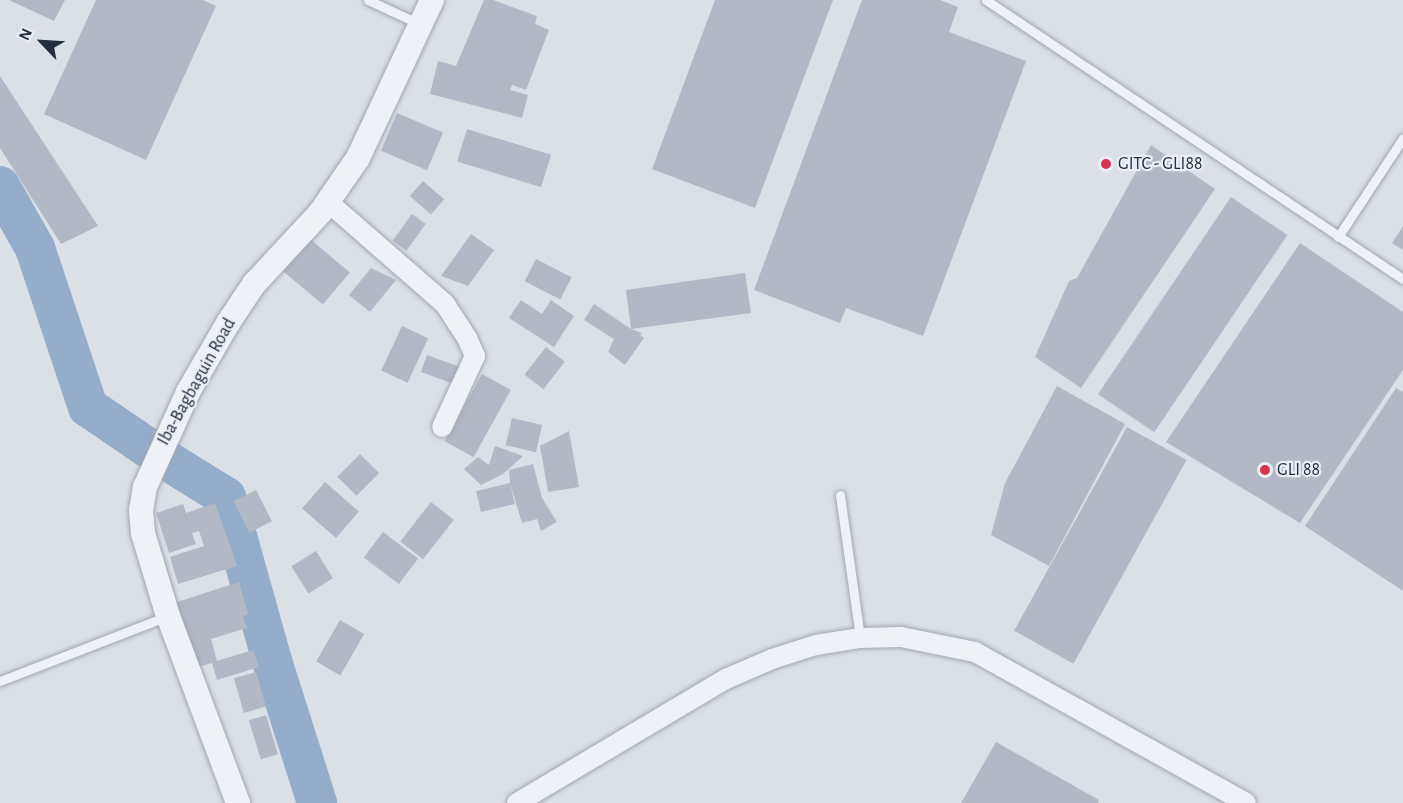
<!DOCTYPE html>
<html>
<head>
<meta charset="utf-8">
<style>
  body { margin:0 }
  #map { position:relative; width:1403px; height:803px; overflow:hidden; background:#dbe0e7; font-family:"Alegreya Sans",sans-serif }
  div>[style] { position:absolute }
  .river>* { height:40px; margin:-20px; padding:0 20px; transform-origin:20px; border-radius:20px; background:#93adcb }
  .building>* { inset:0; background:#b2b9c4; transform-origin:0 0 }
  .roads { filter:drop-shadow(0 0 2px #a0a7b1) drop-shadow(0 0 2px #a0a7b1) }
  .service>* { height:9px; margin:-4.5px; padding:0 4.5px; transform-origin:4.5px; border-radius:4.5px; background:#eef1f5 }
  .minor>* { height:20px; margin:-10px; padding:0 10px; transform-origin:10px; border-radius:10px; background:#eef1f5 }
  .tertiary>* { height:24px; margin:-12px; padding:0 12px; transform-origin:12px; border-radius:12px; background:#eef1f5 }
  .dots>* { width:16px; height:16px; translate:-50% -50%; box-sizing:border-box; border:3px solid #ebeff5; border-radius:50% }
  span { translate:-50% -50%; white-space:nowrap; text-align:center; line-height:1.15; -webkit-text-stroke:4.5px #ebeff5; paint-order:stroke }
  .poi-label { font-size:18px; color:#242e3e }
  .left { translate:0 -50%; text-align:left }
  .street-label { font-size:18px; color:#242e3e }
  .north { position:absolute; left:12px; top:12px; width:60px; height:60px; -webkit-text-stroke:4px #ebeff5; paint-order:stroke; rotate:295deg; font-size:16px; font-weight:700; line-height:24px; text-align:center; color:#242e3e }
  .north::after { content:''; display:block; margin:auto; width:21px; height:27px; background:#242e3e; clip-path:polygon(50% 0,100% 100%,50% 72%,0 100%) }
</style>
</head>
<body>
<div id="map">
  <div class="river">
    <div style="left:0;top:186px;width:71px;rotate:60.6deg"></div>
    <div style="left:35px;top:248px;width:168px;rotate:71.6deg"></div>
    <div style="left:88px;top:407px;width:73px;rotate:34.3deg"></div>
    <div style="left:163px;top:458px;width:74px;rotate:31.8deg"></div>
    <div style="left:226px;top:497px;width:173px;rotate:74.3deg"></div>
    <div style="left:273px;top:664px;width:146px;rotate:72.4deg"></div>
  </div>
  <div class="building">
    <div style="clip-path:polygon(9px 0,65px 0,54px 21px)"></div>
    <div style="clip-path:polygon(96px 0,203px 0,216px 6px,146px 160px,44px 114px)"></div>
    <div style="clip-path:polygon(484px 0,493px 0,537px 16px,535px 24px,549px 30px,526px 90px,512px 85px,510px 90px,528px 95px,522px 118px,430px 94px,438px 61px,456px 66px)"></div>
    <div style="clip-path:polygon(715px 0,833px 0,755px 208px,652px 169px)"></div>
    <div style="clip-path:polygon(862px 0,940px 0,958px 7px,949px 32px,1026px 61px,923px 336px,846px 308px,840px 323px,754px 290px)"></div>
    <div style="clip-path:polygon(0 76px,98px 226px,61px 244px,0 148px)"></div>
    <div style="left:397px;top:113px;width:50px;height:41px;rotate:23deg"></div>
    <div style="left:467px;top:129px;width:88px;height:34px;rotate:17deg"></div>
    <div style="clip-path:polygon(1151px 145px,1215px 189px,1081px 388px,1035px 357px,1069px 281px,1077px 278px)"></div>
    <div style="left:423px;top:181px;width:28px;height:20px;rotate:41deg"></div>
    <div style="left:1231px;top:197px;width:68px;height:238px;rotate:34deg"></div>
    <div style="left:412px;top:214px;width:17px;height:33px;rotate:36deg"></div>
    <div style="clip-path:polygon(1403px 226px,1403px 250px,1392px 243px)"></div>
    <div style="clip-path:polygon(471px 234px,494px 250px,468px 286px,441px 276px)"></div>
    <div style="left:310px;top:239px;width:52px;height:42px;rotate:40deg"></div>
    <div style="clip-path:polygon(1300px 243px,1403px 312px,1403px 370px,1300px 523px,1166px 442px)"></div>
    <div style="left:536px;top:259px;width:40px;height:25px;rotate:27deg"></div>
    <div style="clip-path:polygon(371px 268px,396px 280px,370px 312px,349px 295px)"></div>
    <div style="clip-path:polygon(745px 273px,751px 313px,631px 329px,642px 333px,640px 335px,644px 338px,625px 365px,608px 352px,614px 339px,584px 320px,594px 304px,631px 329px,626px 290px)"></div>
    <div style="clip-path:polygon(521px 300px,542px 314px,551px 300px,574px 316px,554px 347px,509px 318px)"></div>
    <div style="left:402px;top:326px;width:29px;height:49px;rotate:25deg"></div>
    <div style="left:546px;top:347px;width:24px;height:35px;rotate:38deg"></div>
    <div style="left:427px;top:355px;width:37px;height:18px;rotate:20deg"></div>
    <div style="left:482px;top:374px;width:33px;height:77px;rotate:29deg"></div>
    <div style="clip-path:polygon(1057px 386px,1125px 424px,1049px 566px,991px 535px,1005px 483px)"></div>
    <div style="clip-path:polygon(1396px 388px,1403px 392px,1403px 591px,1305px 526px)"></div>
    <div style="left:512px;top:418px;width:31px;height:28px;rotate:13deg"></div>
    <div style="left:1127px;top:427px;width:68px;height:233px;rotate:29deg"></div>
    <div style="clip-path:polygon(569px 431px,579px 487px,548px 492px,540px 446px)"></div>
    <div style="clip-path:polygon(495px 446px,523px 456px,503px 474px,481px 485px,464px 469px,478px 457px,489px 465px)"></div>
    <div style="left:360px;top:454px;width:27px;height:32px;rotate:45deg"></div>
    <div style="clip-path:polygon(533px 464px,542px 498px,557px 522px,541px 531px,537px 519px,522px 523px,510px 483px,515px 504px,481px 512px,476px 491px,510px 483px,509px 470px)"></div>
    <div style="left:325px;top:482px;width:45px;height:35px;rotate:41deg"></div>
    <div style="left:256px;top:490px;width:35px;height:25px;rotate:63deg"></div>
    <div style="left:431px;top:502px;width:29px;height:50px;rotate:38deg"></div>
    <div style="clip-path:polygon(215px 503px,237px 566px,178px 584px,170px 557px,204px 546px,199px 531px,192px 533px,196px 544px,169px 553px,156px 513px,183px 504px,186px 513px)"></div>
    <div style="left:383px;top:532px;width:44px;height:32px;rotate:37deg"></div>
    <div style="left:316px;top:551px;width:32px;height:29px;rotate:58deg"></div>
    <div style="clip-path:polygon(239px 582px,248px 614px,243px 616px,247px 628px,211px 639px,217px 661px,253px 650px,259px 667px,217px 680px,212px 663px,194px 668px,174px 603px)"></div>
    <div style="left:340px;top:620px;width:28px;height:48px;rotate:30deg"></div>
    <div style="left:256px;top:672px;width:36px;height:23px;rotate:74deg"></div>
    <div style="left:266px;top:715px;width:41px;height:18px;rotate:73deg"></div>
    <div style="clip-path:polygon(996px 742px,1099px 800px,1098px 803px,961px 803px)"></div>
  </div>
  <div class="roads">
    <div class="service">
      <div style="left:368px;top:0;width:57px;rotate:24.8deg"></div>
      <div style="left:986px;top:0;width:502px;rotate:33.79deg"></div>
      <div style="left:1338px;top:237px;width:118px;rotate:-56.7deg"></div>
      <div style="left:840px;top:495px;width:144px;rotate:82deg"></div>
      <div style="left:0;top:681px;width:180px;rotate:-21.2deg"></div>
    </div>
    <div class="minor">
      <div style="left:328px;top:202px;width:155px;rotate:41.1deg"></div>
      <div style="left:445px;top:304px;width:40px;rotate:57.1deg"></div>
      <div style="left:467px;top:338px;width:20px;rotate:66deg"></div>
      <div style="left:475px;top:356px;width:78px;rotate:114.9deg"></div>
      <div style="left:517px;top:803px;width:243px;rotate:-30.7deg"></div>
      <div style="left:726px;top:679px;width:50px;rotate:-23.5deg"></div>
      <div style="left:772px;top:659px;width:46px;rotate:-17.7deg"></div>
      <div style="left:816px;top:645px;width:45px;rotate:-9deg"></div>
      <div style="left:860px;top:638px;width:41px;rotate:-1.4deg"></div>
      <div style="left:901px;top:637px;width:76px;rotate:11.5deg"></div>
      <div style="left:975px;top:652px;width:310px;rotate:29.1deg"></div>
    </div>
    <div class="tertiary">
      <div style="left:238px;top:803px;width:200px;rotate:-110.5deg"></div>
      <div style="left:168px;top:616px;width:87px;rotate:-106.8deg"></div>
      <div style="left:143px;top:533px;width:22px;rotate:-95deg"></div>
      <div style="left:141px;top:511px;width:24px;rotate:-81deg"></div>
      <div style="left:145px;top:487px;width:104px;rotate:-65.6deg"></div>
      <div style="left:188px;top:392px;width:80px;rotate:-59.9deg"></div>
      <div style="left:228px;top:323px;width:47px;rotate:-56.3deg"></div>
      <div style="left:254px;top:284px;width:97px;rotate:-47.1deg"></div>
      <div style="left:320px;top:213px;width:67px;rotate:-55.4deg"></div>
      <div style="left:358px;top:158px;width:174px;rotate:-64.9deg"></div>
    </div>
  </div>
  <div class="dots">
    <div style="left:1106px;top:164px;background:#d8354c"></div>
    <div style="left:1265px;top:470px;background:#d8354c"></div>
  </div>
  <div class="poi-label">
    <span class="left" style="left:1118px;top:164px">GITC - GLI88</span>
    <span class="left" style="left:1277px;top:470px">GLI 88</span>
  </div>
  <div class="street-label">
    <span style="left:197px;top:382px;rotate:-61deg">Iba-Bagbaguin Road</span>
  </div>
  <div class="north">N</div>
</div>
</body>
</html>
